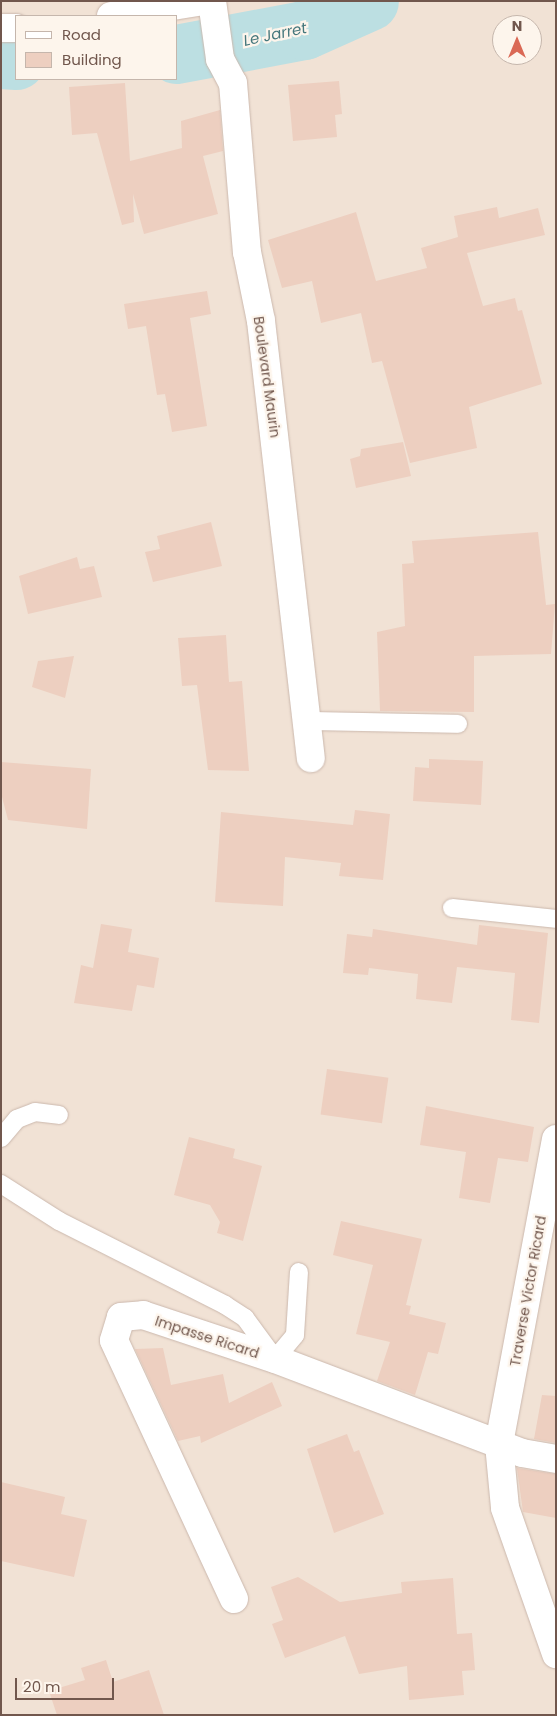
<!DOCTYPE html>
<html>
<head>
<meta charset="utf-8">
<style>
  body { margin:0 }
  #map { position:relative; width:557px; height:1716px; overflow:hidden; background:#faf1e6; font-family:Poppins,sans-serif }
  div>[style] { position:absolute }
  .residential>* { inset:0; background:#f1e2d5 }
  .river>* { height:59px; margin:-29.5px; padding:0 29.5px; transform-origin:29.5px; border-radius:29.5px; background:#bcdfe2 }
  .building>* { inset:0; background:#edcfc0; transform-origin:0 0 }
  .roads { filter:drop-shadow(0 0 1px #cbb8ad) drop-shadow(0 0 1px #cbb8ad) }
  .service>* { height:18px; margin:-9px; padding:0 9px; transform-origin:9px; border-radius:9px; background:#fff }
  .minor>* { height:28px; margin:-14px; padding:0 14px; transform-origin:14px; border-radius:14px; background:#fff }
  span { translate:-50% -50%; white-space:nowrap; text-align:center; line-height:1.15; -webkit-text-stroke:4.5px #fdf5ec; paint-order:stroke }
  .street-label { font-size:14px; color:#71574d }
  .water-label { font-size:15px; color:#45777c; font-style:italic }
  .frame { position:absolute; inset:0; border:2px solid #71574d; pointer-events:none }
  .legend { position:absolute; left:15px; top:15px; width:162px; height:65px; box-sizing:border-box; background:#fdf5ec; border:1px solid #c5b6ac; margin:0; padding:6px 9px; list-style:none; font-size:15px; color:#71574d }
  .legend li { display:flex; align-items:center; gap:10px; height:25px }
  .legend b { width:25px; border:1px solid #c5b6ac }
  .north { position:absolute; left:492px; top:15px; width:50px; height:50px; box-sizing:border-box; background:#fdf5ec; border:1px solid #c5b6ac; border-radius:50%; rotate:0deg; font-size:14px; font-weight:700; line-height:20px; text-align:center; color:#71574d }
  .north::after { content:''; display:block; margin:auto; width:18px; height:22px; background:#da6955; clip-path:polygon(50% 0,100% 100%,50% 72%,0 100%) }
  .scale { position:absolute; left:15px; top:1678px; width:99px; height:22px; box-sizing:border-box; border:2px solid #71574d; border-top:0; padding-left:6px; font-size:15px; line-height:18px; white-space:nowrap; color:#71574d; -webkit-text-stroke:4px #fdf5ec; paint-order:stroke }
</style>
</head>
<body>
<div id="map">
  <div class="residential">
    <div style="clip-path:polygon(evenodd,1px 1px,556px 1px,556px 1715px,1px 1715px,1px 1px,16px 16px,176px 16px,176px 79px,16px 79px,16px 16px,1px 1px,502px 25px,532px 25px,532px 55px,502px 55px,502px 25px)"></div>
  </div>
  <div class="river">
    <div style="left:176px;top:54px;width:130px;rotate:-10.6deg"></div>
    <div style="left:304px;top:30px;width:71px;rotate:-24deg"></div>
    <div style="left:1px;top:59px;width:15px;rotate:4deg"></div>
  </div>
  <div class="building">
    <div style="clip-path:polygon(339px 81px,342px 114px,335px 115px,337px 137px,293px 141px,288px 85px)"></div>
    <div style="clip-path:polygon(125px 83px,130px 161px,182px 148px,181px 121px,220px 110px,223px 151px,203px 156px,218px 214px,144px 234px,133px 194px,134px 222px,122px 225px,97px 133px,72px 135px,69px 87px)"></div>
    <div style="clip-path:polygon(497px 207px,499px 218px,538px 208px,545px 235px,467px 253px,483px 306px,515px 298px,518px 311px,522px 310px,542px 384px,469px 407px,477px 448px,410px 463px,382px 361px,372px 363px,361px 313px,321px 323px,312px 281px,282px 288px,268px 240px,356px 212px,376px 281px,427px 268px,421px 248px,458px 237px,454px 216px)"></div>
    <div style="clip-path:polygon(207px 291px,211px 314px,190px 318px,207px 426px,172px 432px,165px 394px,157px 395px,146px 326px,128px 329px,124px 304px)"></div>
    <div style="clip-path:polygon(403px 442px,411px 476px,356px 488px,350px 459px,360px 456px,361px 449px)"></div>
    <div style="clip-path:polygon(211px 522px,222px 566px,153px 582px,145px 552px,160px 549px,157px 536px)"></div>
    <div style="clip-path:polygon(538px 532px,546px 605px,555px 604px,551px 654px,474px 656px,474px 712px,380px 711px,377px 632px,405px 626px,402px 564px,414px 563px,412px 541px)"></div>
    <div style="clip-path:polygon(77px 557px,80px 569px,94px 566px,102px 597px,28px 614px,19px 576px)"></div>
    <div style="clip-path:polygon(226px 635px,229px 682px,242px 681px,249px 771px,208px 770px,197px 685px,182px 686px,178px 638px)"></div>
    <div style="clip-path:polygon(74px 656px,65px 698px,32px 687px,38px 661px)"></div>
    <div style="clip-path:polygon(429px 759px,483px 761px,481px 805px,413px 801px,415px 767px,429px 768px)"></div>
    <div style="clip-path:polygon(1px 762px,91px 769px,87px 829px,8px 820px,1px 793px)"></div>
    <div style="clip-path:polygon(355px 810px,390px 814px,383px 880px,339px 876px,341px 863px,285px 857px,283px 906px,215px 902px,221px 812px,353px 825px)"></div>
    <div style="clip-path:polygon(101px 924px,132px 929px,128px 952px,159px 958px,154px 988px,137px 985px,132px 1011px,74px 1003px,81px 965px,93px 968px)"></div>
    <div style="clip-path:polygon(479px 925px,548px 933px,539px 1023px,511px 1020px,515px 973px,457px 967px,452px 1003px,416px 999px,418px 974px,369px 968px,368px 975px,343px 973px,347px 934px,372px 937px,373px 929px,477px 945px)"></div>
    <div style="left:327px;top:1069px;width:62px;height:46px;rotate:8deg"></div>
    <div style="clip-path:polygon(426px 1106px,534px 1127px,528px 1162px,498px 1158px,490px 1203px,459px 1198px,466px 1152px,420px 1145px)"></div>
    <div style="clip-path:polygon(189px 1137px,235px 1149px,233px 1158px,262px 1166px,243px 1241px,217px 1233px,220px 1222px,210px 1205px,174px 1195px)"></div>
    <div style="clip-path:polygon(341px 1221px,422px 1239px,406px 1305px,411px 1306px,409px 1314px,446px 1323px,438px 1354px,428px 1352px,415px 1395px,377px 1381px,390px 1342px,356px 1334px,373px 1265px,333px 1255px)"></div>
    <div style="clip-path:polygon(163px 1348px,171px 1385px,223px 1374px,229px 1403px,272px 1382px,282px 1406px,201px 1443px,200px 1436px,178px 1441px,135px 1349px)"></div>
    <div style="clip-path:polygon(542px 1395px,556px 1396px,556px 1443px,534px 1439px)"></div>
    <div style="clip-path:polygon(347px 1434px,354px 1452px,359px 1450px,384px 1514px,334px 1533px,307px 1449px)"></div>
    <div style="clip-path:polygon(517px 1468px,556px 1474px,556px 1518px,523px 1512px)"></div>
    <div style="clip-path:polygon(1px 1482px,65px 1497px,61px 1514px,87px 1520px,74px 1577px,1px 1561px)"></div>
    <div style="clip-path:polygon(298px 1577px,340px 1602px,402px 1593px,401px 1582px,453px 1578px,457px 1634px,472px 1633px,475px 1670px,462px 1671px,464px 1695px,409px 1700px,407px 1666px,359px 1674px,345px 1636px,285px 1658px,272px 1624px,283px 1620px,271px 1587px)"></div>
    <div style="clip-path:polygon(106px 1660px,113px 1682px,149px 1670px,164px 1715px,57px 1715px,49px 1691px,85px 1680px,81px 1668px)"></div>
  </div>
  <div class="roads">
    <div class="service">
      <div style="left:307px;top:721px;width:151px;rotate:1.1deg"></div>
      <div style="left:452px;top:908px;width:105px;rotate:6deg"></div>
      <div style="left:1px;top:1138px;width:25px;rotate:-50deg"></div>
      <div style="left:17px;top:1119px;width:19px;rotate:-21deg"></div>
      <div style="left:35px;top:1112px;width:24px;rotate:7deg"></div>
      <div style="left:1px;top:1184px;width:69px;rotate:32.5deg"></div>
      <div style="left:59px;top:1221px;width:186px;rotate:26.8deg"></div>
      <div style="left:225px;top:1305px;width:24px;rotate:33deg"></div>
      <div style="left:245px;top:1318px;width:51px;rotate:53.8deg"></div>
      <div style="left:275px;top:1359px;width:31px;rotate:-50deg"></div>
      <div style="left:295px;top:1335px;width:63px;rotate:-86.4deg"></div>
    </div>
    <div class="minor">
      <div style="left:212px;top:1px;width:59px;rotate:82.1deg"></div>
      <div style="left:220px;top:59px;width:27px;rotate:62deg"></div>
      <div style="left:233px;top:83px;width:170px;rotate:85.3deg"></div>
      <div style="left:247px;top:252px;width:70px;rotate:78.5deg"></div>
      <div style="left:261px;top:321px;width:440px;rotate:83.5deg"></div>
      <div style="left:111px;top:16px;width:94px;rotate:-9.2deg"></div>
      <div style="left:1px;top:28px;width:15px"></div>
      <div style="left:556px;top:1139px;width:310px;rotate:100.6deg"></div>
      <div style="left:499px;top:1444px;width:64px;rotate:84.6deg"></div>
      <div style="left:505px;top:1508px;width:155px;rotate:70.7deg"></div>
      <div style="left:234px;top:1599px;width:285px;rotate:-114.9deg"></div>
      <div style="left:114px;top:1340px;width:24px;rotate:-73deg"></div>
      <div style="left:121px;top:1317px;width:22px;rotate:-5deg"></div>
      <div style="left:143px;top:1315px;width:139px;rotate:18.4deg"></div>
      <div style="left:275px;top:1359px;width:264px;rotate:20.8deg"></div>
      <div style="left:522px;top:1453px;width:35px;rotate:10deg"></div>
    </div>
  </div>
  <div class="street-label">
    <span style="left:267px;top:377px;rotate:82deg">Boulevard Maurin</span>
    <span style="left:528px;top:1291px;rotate:-80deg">Traverse Victor Ricard</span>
    <span style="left:207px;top:1337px;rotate:18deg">Impasse Ricard</span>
  </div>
  <div class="water-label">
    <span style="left:275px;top:34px;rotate:-12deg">Le Jarret</span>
  </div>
  <div class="frame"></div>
  <ul class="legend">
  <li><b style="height:6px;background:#fff"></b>Road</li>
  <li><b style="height:14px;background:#edcfc0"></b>Building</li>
  </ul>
  <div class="north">N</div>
  <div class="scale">20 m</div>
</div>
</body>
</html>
